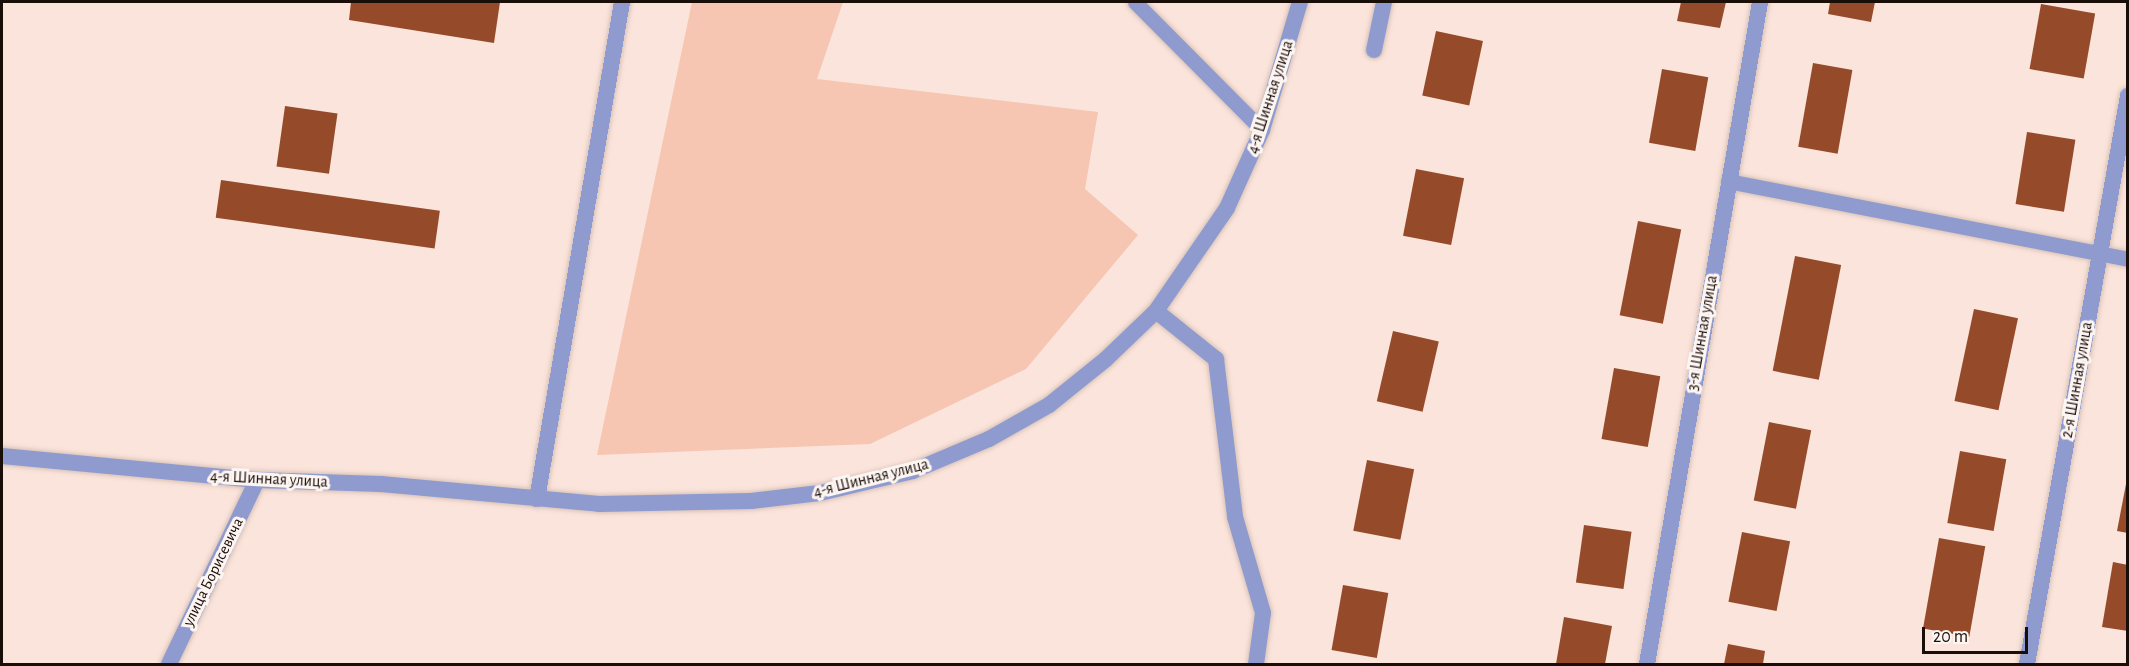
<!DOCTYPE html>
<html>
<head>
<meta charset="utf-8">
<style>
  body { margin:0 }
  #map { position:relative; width:2129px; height:666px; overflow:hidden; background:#fbe4db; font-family:"Alegreya Sans",sans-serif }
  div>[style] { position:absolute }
  .green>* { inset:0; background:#f6c6b2 }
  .building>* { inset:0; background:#954b2a; transform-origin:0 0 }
  .roads { filter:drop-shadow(0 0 2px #d7c2b9) drop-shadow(0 0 2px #d7c2b9) }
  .service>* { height:15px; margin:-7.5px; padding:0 7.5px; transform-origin:7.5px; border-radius:7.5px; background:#8f9bcf }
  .minor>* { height:16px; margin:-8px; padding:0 8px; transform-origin:8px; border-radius:8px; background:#8f9bcf }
  .tertiary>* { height:16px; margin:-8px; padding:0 8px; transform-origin:8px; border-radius:8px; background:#8f9bcf }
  span { translate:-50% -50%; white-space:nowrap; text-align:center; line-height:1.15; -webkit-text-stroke:6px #fdf5f2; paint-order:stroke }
  .street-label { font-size:16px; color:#1a0e09 }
  .frame { position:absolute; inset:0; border:3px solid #1a0e09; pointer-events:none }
  .scale { position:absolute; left:1922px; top:627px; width:106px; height:27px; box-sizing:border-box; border:3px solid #1a0e09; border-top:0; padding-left:8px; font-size:18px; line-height:21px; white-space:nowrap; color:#1a0e09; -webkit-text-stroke:4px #fdf5f2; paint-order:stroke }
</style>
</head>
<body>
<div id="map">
  <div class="green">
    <div style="clip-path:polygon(692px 2px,843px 2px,817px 79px,1098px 112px,1085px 189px,1138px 235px,1026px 369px,870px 444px,597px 455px)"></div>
  </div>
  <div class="building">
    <div style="clip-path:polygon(351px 2px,500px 2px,494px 43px,349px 20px)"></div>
    <div style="clip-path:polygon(1681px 2px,1726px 2px,1720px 28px,1677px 21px)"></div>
    <div style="clip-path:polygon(1830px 2px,1875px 2px,1871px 22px,1828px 14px)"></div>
    <div style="left:2041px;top:4px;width:55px;height:66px;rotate:10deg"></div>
    <div style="left:1436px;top:31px;width:48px;height:66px;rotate:12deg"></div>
    <div style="left:1813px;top:63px;width:40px;height:85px;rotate:10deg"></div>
    <div style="left:1662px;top:69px;width:47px;height:75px;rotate:10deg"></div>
    <div style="left:285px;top:106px;width:53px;height:61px;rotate:8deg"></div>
    <div style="left:2027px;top:132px;width:49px;height:73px;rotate:9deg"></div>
    <div style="left:1416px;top:169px;width:49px;height:68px;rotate:11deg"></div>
    <div style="left:221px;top:180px;width:221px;height:38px;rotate:8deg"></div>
    <div style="left:1638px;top:221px;width:44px;height:96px;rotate:11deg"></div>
    <div style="left:1795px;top:256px;width:47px;height:117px;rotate:11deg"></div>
    <div style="left:1974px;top:309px;width:45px;height:94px;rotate:12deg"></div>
    <div style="left:1393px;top:331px;width:47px;height:72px;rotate:13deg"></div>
    <div style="left:1614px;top:368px;width:47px;height:72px;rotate:10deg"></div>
    <div style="left:1769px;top:422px;width:43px;height:80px;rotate:11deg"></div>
    <div style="left:1960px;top:451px;width:47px;height:73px;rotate:10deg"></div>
    <div style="left:1367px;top:460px;width:48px;height:72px;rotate:11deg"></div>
    <div style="clip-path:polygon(2126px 484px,2128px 484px,2128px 533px,2117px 531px)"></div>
    <div style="left:1584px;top:525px;width:48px;height:58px;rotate:8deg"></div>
    <div style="left:1742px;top:532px;width:49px;height:71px;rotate:11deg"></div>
    <div style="left:1939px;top:538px;width:47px;height:92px;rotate:10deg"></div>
    <div style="clip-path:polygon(2113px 562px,2128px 565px,2128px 631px,2102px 627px)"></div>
    <div style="left:1343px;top:585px;width:46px;height:66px;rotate:10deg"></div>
    <div style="clip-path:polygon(1564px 617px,1612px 626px,1605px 664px,1556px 664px)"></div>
    <div style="clip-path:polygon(1728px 644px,1765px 651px,1763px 664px,1724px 664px)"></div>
  </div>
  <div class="roads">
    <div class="service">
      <div style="left:1135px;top:2px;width:180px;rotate:45.2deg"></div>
      <div style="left:1728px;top:181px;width:408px;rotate:11deg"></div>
    </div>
    <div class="minor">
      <div style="left:1374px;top:50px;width:49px;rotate:-78.2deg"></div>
      <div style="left:1156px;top:311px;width:77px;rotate:38.7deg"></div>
      <div style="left:1216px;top:359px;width:159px;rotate:83.1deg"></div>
      <div style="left:1235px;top:517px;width:100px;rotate:73.7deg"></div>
      <div style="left:1263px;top:613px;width:51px;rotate:97.8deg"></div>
      <div style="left:537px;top:499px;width:504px;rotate:-80.29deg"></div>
      <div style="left:1647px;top:664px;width:672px;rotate:-80.31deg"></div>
      <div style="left:2027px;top:664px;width:577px;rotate:-79.92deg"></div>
    </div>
    <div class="tertiary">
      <div style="left:2px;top:456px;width:256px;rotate:5.4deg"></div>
      <div style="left:257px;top:480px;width:124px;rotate:1.8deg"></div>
      <div style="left:381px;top:484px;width:219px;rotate:5.2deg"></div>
      <div style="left:599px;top:504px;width:152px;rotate:-1.1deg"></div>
      <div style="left:751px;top:501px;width:69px;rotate:-6.6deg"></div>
      <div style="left:820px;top:493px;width:96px;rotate:-13.3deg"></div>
      <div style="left:913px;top:471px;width:82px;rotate:-22.8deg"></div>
      <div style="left:989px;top:439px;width:69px;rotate:-29.5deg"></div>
      <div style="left:1049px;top:405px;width:73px;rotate:-38.9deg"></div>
      <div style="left:1106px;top:359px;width:69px;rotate:-43.8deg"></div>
      <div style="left:1156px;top:311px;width:125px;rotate:-55.4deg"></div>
      <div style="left:1227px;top:208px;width:85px;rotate:-65.8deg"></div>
      <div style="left:1262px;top:130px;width:134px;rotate:-73.5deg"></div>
      <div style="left:169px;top:664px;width:204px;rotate:-64.4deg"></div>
    </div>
  </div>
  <div class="street-label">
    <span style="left:1270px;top:97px;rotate:-72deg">4-я Шинная улица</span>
    <span style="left:1702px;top:333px;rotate:-80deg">3-я Шинная улица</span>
    <span style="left:2077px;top:380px;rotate:-80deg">2-я Шинная улица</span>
    <span style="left:871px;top:478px;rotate:-14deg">4-я Шинная улица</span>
    <span style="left:269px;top:479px;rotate:3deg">4-я Шинная улица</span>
    <span style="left:213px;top:572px;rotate:-64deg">улица Борисевича</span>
  </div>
  <div class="frame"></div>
  <div class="scale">20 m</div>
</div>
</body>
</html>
